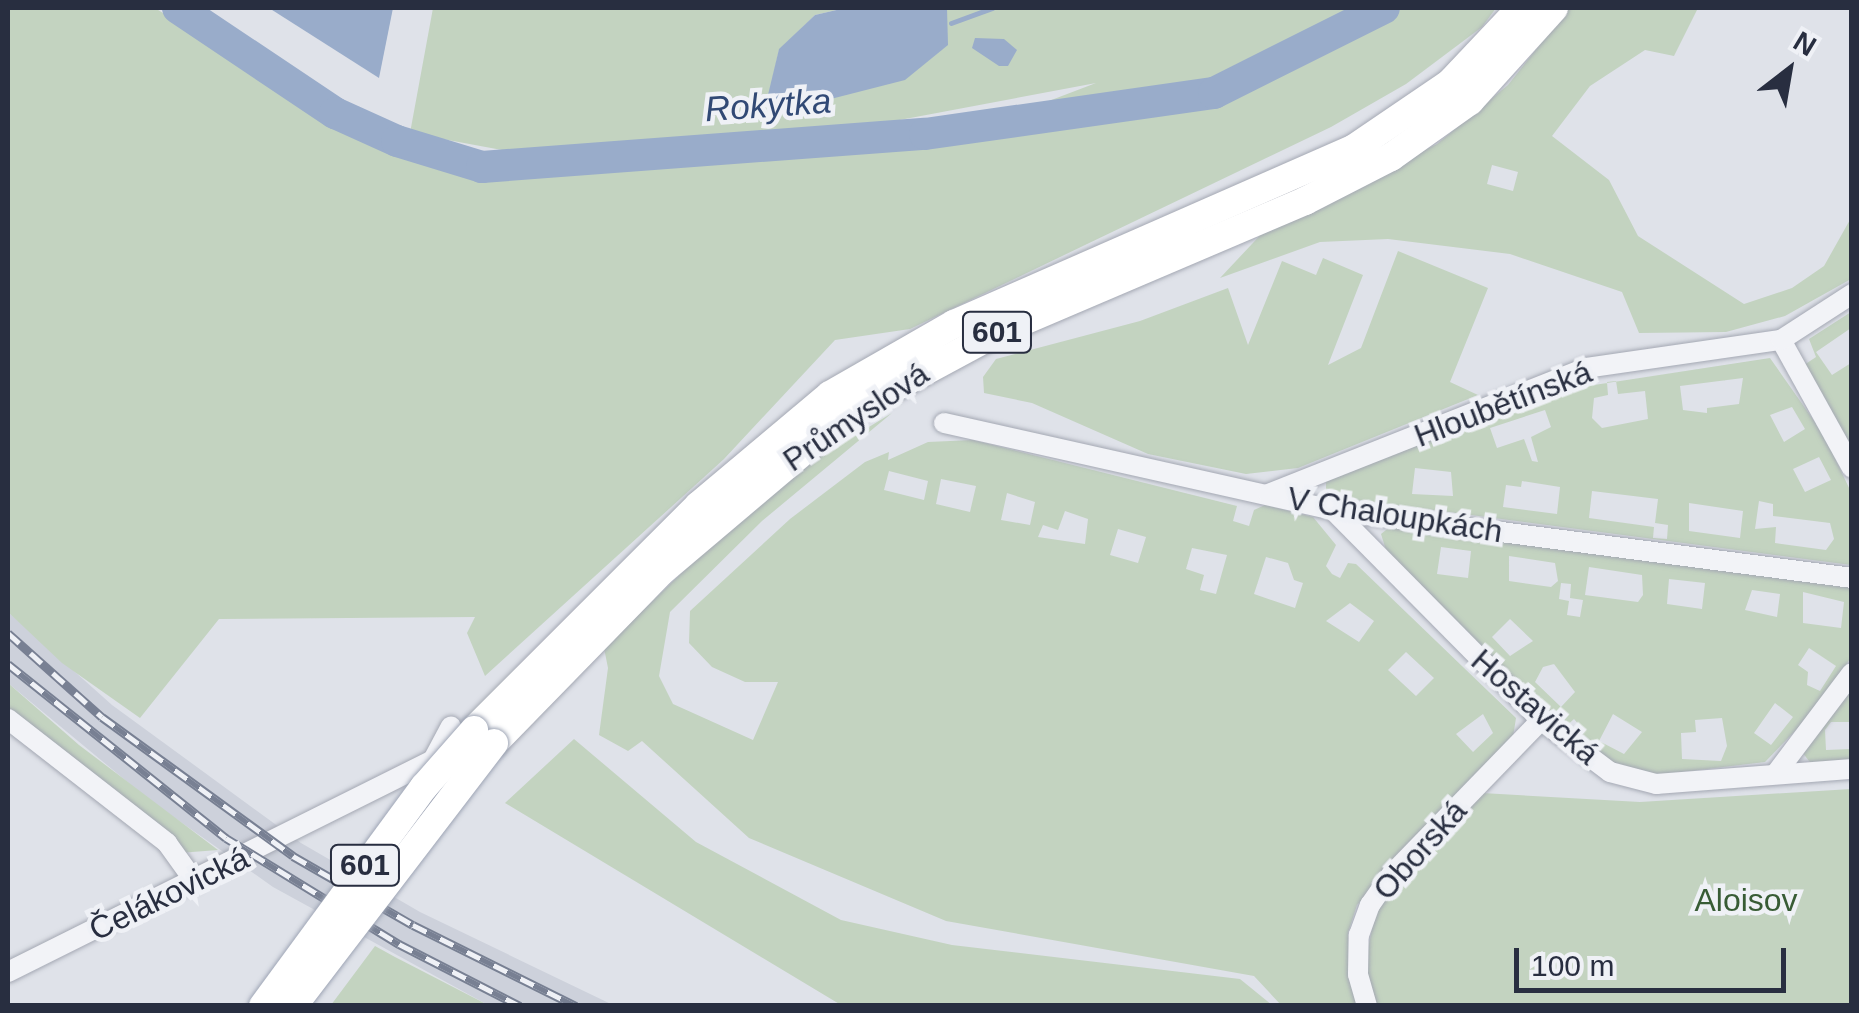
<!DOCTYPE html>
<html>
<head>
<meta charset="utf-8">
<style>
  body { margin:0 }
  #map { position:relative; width:1859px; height:1013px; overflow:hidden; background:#dfe2e9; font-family:Arial,sans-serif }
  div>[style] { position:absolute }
  .built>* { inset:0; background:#cdd1db }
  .green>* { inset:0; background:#c3d3c0 }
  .water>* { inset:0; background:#99acca }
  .stream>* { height:5px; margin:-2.5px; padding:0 2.5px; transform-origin:2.5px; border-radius:2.5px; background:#99acca }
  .river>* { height:32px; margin:-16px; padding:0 16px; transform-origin:16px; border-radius:16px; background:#99acca }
  .roads { filter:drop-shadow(0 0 2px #a4a8b3) drop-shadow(0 0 2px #a4a8b3) }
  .minor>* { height:20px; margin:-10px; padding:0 10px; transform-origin:10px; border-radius:10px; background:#f2f3f7 }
  .major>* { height:28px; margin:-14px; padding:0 14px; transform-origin:14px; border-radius:14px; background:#fff }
  .rail>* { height:9px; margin-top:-4.5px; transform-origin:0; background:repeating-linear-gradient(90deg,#eff1f6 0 15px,#788093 0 30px); box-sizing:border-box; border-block:2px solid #788093 }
  .bridges { filter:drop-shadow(0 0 2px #9ea5b5) drop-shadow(0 0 2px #9ea5b5) }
  .major-bridge>* { height:28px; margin:-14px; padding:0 14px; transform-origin:14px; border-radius:14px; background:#fff }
  span { translate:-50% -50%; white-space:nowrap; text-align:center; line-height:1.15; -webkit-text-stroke:9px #eff1f6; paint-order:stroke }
  .shield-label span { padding:2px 8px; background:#eff1f6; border:2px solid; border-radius:8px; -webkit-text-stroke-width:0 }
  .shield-label { font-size:30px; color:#282e40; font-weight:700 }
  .street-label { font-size:32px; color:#282e40 }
  .park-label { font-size:32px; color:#385c35 }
  .water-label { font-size:35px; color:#314975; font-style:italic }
  .frame { position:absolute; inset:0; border:10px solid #282e40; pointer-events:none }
  .north { position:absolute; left:1739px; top:20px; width:100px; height:100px; -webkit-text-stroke:8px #eff1f6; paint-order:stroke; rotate:31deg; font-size:28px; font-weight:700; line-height:40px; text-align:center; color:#282e40 }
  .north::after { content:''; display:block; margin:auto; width:35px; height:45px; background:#282e40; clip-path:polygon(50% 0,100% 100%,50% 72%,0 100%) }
  .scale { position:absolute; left:1514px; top:948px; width:272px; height:45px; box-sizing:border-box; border:5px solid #282e40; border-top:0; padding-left:12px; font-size:30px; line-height:35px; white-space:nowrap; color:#282e40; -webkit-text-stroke:8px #eff1f6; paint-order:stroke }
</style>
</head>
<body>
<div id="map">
  <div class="built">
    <div style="clip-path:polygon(8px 612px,112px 705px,301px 843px,420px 912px,613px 1005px,488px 1005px,273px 887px,148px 799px,8px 683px)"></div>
  </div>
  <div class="green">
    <div style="clip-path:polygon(8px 8px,155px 8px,374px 146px,490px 178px,931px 146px,1096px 83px,857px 128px,524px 154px,410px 133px,433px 8px,845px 8px,815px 15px,779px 50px,768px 99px,947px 8px,1496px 8px,1482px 27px,1406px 84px,1331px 127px,910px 329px,835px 340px,724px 459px,485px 676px,467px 633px,475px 617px,219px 619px,140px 718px,62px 663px,8px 612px)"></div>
    <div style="clip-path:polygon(evenodd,1569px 8px,1698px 8px,1674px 56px,1645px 50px,1590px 86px,1552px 136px,1609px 180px,1638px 236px,1744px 304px,1792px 288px,1824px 266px,1851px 218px,1851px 279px,1785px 316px,1726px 332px,1639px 333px,1622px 292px,1510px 254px,1388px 239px,1320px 242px,1220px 278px,1267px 228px,1437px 144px,1508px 85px,1569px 8px,1492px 165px,1518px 172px,1513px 191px,1487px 184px,1492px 165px)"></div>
    <div style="clip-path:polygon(1398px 251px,1488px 288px,1450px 382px,1478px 395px,1298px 468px,1246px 474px,1148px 454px,1032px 403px,984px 393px,983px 377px,996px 359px,1140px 321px,1228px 288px,1248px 345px,1282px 261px,1316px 275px,1323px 258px,1363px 275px,1328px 365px,1361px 348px)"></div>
    <div style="clip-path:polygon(1851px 312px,1851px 328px,1816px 352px,1832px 375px,1851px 363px,1851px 450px,1801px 367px,1816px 357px,1809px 339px)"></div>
    <div style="clip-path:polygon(evenodd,1770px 358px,1824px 435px,1850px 490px,1851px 565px,1326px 496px,1326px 480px,1568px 389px,1770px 358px,1743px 378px,1739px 404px,1707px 408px,1707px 413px,1683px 410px,1680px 386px,1743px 378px,1770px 358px,1616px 381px,1618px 394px,1645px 391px,1648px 419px,1602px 428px,1592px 418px,1594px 398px,1608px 395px,1607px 382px,1616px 381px,1770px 358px,1792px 407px,1805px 429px,1784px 442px,1770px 415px,1792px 407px,1770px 358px,1545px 410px,1551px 427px,1531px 437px,1538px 462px,1532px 461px,1524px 439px,1497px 448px,1490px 428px,1545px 410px,1770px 358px,1819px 457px,1831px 480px,1805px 492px,1793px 469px,1819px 457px,1770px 358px,1415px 468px,1451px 472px,1453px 496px,1412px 494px,1415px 468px,1770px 358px,1522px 481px,1560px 487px,1557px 514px,1503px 507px,1506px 485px,1521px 487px,1522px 481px,1770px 358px,1592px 491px,1658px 499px,1655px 523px,1668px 525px,1667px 539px,1653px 538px,1654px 527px,1589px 518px,1592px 491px,1770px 358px,1759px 501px,1773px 504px,1773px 516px,1830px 523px,1834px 539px,1826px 550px,1775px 543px,1776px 527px,1755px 529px,1759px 501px,1770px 358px,1689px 503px,1743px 511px,1740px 538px,1689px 531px,1689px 503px)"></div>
    <div style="clip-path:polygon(evenodd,892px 413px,762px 521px,670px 612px,659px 676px,673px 704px,753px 740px,778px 682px,745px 682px,712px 667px,689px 643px,690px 611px,790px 519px,865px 462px,889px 452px,888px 460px,928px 442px,973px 440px,1237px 506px,1233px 521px,1249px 526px,1254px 510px,1265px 505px,1313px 517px,1336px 545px,1326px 566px,1332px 574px,1340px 578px,1348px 563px,1356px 564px,1516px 718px,1513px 737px,1357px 905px,1348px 933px,1359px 1006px,1281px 1005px,1254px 976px,946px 921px,749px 838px,642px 741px,628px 751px,599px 735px,608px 668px,604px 648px,721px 535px,821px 456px,892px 413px,889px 471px,928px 481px,924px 500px,884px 490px,889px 471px,892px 413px,941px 479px,976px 486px,970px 512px,936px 504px,941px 479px,892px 413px,1007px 493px,1035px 502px,1030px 525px,1001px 520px,1007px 493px,892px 413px,1065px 511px,1088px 519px,1085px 544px,1038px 537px,1043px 525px,1058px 530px,1065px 511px,892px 413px,1118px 529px,1146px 537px,1138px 563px,1110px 555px,1118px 529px,892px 413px,1192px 548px,1227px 555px,1216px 594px,1200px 590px,1204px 575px,1186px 569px,1192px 548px,892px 413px,1266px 557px,1288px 563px,1294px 580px,1303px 583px,1295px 608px,1254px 594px,1266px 557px,892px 413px,1350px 603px,1374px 621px,1359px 642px,1326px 621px,1350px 603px,892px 413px,1406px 652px,1434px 678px,1416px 696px,1388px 670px,1406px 652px,892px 413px,1483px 714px,1493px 733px,1473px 752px,1456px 734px,1483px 714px)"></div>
    <div style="clip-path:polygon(evenodd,1391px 526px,1851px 588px,1851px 657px,1825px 700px,1765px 762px,1657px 775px,1620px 767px,1570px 737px,1580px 726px,1574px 719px,1563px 729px,1386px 550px,1381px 534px,1391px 526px,1441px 547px,1471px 551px,1468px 578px,1437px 574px,1441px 547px,1391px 526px,1509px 556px,1555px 563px,1558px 581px,1551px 587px,1509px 581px,1509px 556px,1391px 526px,1589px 567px,1642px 575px,1643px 595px,1638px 602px,1585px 595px,1589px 567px,1391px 526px,1669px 579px,1705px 583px,1702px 609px,1667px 604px,1669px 579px,1391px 526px,1561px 583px,1571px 584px,1570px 598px,1583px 600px,1580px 617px,1567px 615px,1569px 601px,1559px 599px,1561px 583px,1391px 526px,1752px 590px,1780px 594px,1777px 617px,1745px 610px,1752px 590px,1391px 526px,1803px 592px,1844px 602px,1841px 628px,1803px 623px,1803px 592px,1391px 526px,1510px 619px,1533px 641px,1510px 656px,1492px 637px,1510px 619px,1391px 526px,1809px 648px,1836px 666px,1820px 691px,1807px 685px,1808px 672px,1798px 665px,1809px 648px,1391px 526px,1554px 664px,1575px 692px,1561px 707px,1535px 682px,1543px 667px,1554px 664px,1391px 526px,1775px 703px,1793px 717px,1771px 745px,1754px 733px,1775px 703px,1391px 526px,1613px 714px,1642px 732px,1624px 754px,1599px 741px,1613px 714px,1391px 526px,1722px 718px,1727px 746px,1721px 761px,1682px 759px,1681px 733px,1696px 732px,1695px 720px,1722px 718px)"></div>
    <div style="clip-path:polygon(8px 683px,79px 745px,218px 850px,179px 853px,8px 711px)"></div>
    <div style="clip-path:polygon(1851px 689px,1851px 722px,1831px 722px,1825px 730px,1826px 750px,1851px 749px,1851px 763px,1813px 766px,1802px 752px)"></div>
    <div style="clip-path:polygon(574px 739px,696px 842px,841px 920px,952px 945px,1240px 979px,1272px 1005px,841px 1005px,505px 803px)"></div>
    <div style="clip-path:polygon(1851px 789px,1851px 1005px,1376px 1005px,1364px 971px,1375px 913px,1391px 885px,1482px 793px,1640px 802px)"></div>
    <div style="clip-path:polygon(375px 946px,395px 957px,488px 1005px,331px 1005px)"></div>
  </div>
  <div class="water">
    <div style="clip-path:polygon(269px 8px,393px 8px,379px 78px)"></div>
    <div style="clip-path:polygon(845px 8px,947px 8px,948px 45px,905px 80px,819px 102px,767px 99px,779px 49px,815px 15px)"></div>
    <div style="clip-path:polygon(975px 38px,1004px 39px,1017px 50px,1008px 66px,999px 66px,972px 48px)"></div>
  </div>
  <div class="stream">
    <div style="left:951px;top:23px;width:44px;rotate:-20.1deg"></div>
  </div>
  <div class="river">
    <div style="left:178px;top:8px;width:189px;rotate:33.8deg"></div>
    <div style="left:335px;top:113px;width:68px;rotate:24.3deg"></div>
    <div style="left:397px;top:141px;width:89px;rotate:17deg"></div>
    <div style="left:482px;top:167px;width:444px;rotate:-4.3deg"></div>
    <div style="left:925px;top:134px;width:292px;rotate:-8.1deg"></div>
    <div style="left:1214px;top:93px;width:190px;rotate:-26.6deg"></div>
  </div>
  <div class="roads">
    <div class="minor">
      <div style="left:1781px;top:340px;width:146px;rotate:61deg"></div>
      <div style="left:944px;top:423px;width:399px;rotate:12.6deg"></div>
      <div style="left:1333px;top:510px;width:523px;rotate:7.46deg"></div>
      <div style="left:1268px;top:494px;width:342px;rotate:-21.6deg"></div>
      <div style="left:1586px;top:368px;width:197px;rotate:-8.2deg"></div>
      <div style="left:1781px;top:340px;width:85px;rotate:-32.9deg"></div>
      <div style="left:1333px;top:510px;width:296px;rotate:45.3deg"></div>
      <div style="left:1541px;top:720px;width:86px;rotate:37deg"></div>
      <div style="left:1610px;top:772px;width:48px;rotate:14.6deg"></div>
      <div style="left:1656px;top:784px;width:197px;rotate:-4.4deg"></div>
      <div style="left:8px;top:719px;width:202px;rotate:37.9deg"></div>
      <div style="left:167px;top:843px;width:48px;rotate:54.3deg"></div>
      <div style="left:1777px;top:772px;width:124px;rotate:-52.9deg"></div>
      <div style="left:8px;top:972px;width:475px;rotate:-26.5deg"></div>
      <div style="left:433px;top:760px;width:38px;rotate:-62deg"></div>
      <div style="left:1367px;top:1006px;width:33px;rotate:-106deg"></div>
      <div style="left:1358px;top:974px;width:39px;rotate:-89deg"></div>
      <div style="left:1359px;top:935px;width:32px;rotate:-70deg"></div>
      <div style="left:1370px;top:905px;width:38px;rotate:-55deg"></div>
      <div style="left:1392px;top:874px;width:214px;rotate:-45.9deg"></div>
    </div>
    <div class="major">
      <div style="left:474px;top:730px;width:318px;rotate:-45deg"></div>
      <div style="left:699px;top:505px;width:171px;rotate:-40deg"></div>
      <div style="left:830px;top:395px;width:143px;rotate:-29.8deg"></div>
      <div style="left:954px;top:324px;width:436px;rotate:-23.7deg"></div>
      <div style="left:1353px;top:149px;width:117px;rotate:-34.2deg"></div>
      <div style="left:1450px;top:83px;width:103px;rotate:-46.6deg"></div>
      <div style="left:494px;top:743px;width:242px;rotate:-45.7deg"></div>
      <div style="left:663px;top:570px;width:246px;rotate:-40.2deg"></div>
      <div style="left:851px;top:411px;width:167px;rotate:-28.3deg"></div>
      <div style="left:998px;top:332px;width:334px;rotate:-23.1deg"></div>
      <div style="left:1305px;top:201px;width:97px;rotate:-27.1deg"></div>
      <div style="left:1391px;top:157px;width:97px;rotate:-35.3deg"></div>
      <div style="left:1470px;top:101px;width:125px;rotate:-47.9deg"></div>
    </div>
  </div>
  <div class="rail">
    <div style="left:8px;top:633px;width:126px;rotate:41.8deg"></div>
    <div style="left:102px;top:717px;width:236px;rotate:36deg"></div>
    <div style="left:293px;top:856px;width:138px;rotate:29.9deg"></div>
    <div style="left:413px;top:925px;width:182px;rotate:26.4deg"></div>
    <div style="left:8px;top:664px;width:279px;rotate:38.6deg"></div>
    <div style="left:226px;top:838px;width:203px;rotate:31.5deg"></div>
    <div style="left:399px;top:944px;width:136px;rotate:27.1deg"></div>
  </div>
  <div class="bridges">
    <div class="major-bridge">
      <div style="left:263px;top:1006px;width:272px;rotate:-53.7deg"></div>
      <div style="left:424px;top:787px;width:76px;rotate:-48.7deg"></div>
      <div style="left:293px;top:1006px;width:331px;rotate:-52.6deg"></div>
    </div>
  </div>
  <div class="shield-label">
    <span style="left:997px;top:332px">601</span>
    <span style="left:365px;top:865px">601</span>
  </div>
  <div class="street-label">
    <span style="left:1503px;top:404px;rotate:-21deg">Hloubětínská</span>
    <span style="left:856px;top:417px;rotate:-34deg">Průmyslová</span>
    <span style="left:1395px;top:515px;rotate:9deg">V Chaloupkách</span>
    <span style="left:1535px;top:707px;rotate:41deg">Hostavická</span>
    <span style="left:1420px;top:850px;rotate:-48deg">Oborská</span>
    <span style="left:169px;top:894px;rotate:-26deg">Čelákovická</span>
  </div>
  <div class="park-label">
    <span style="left:1746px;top:900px">Aloisov</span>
  </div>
  <div class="water-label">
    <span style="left:768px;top:105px;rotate:-4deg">Rokytka</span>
  </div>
  <div class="frame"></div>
  <div class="north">N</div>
  <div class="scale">100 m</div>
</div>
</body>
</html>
